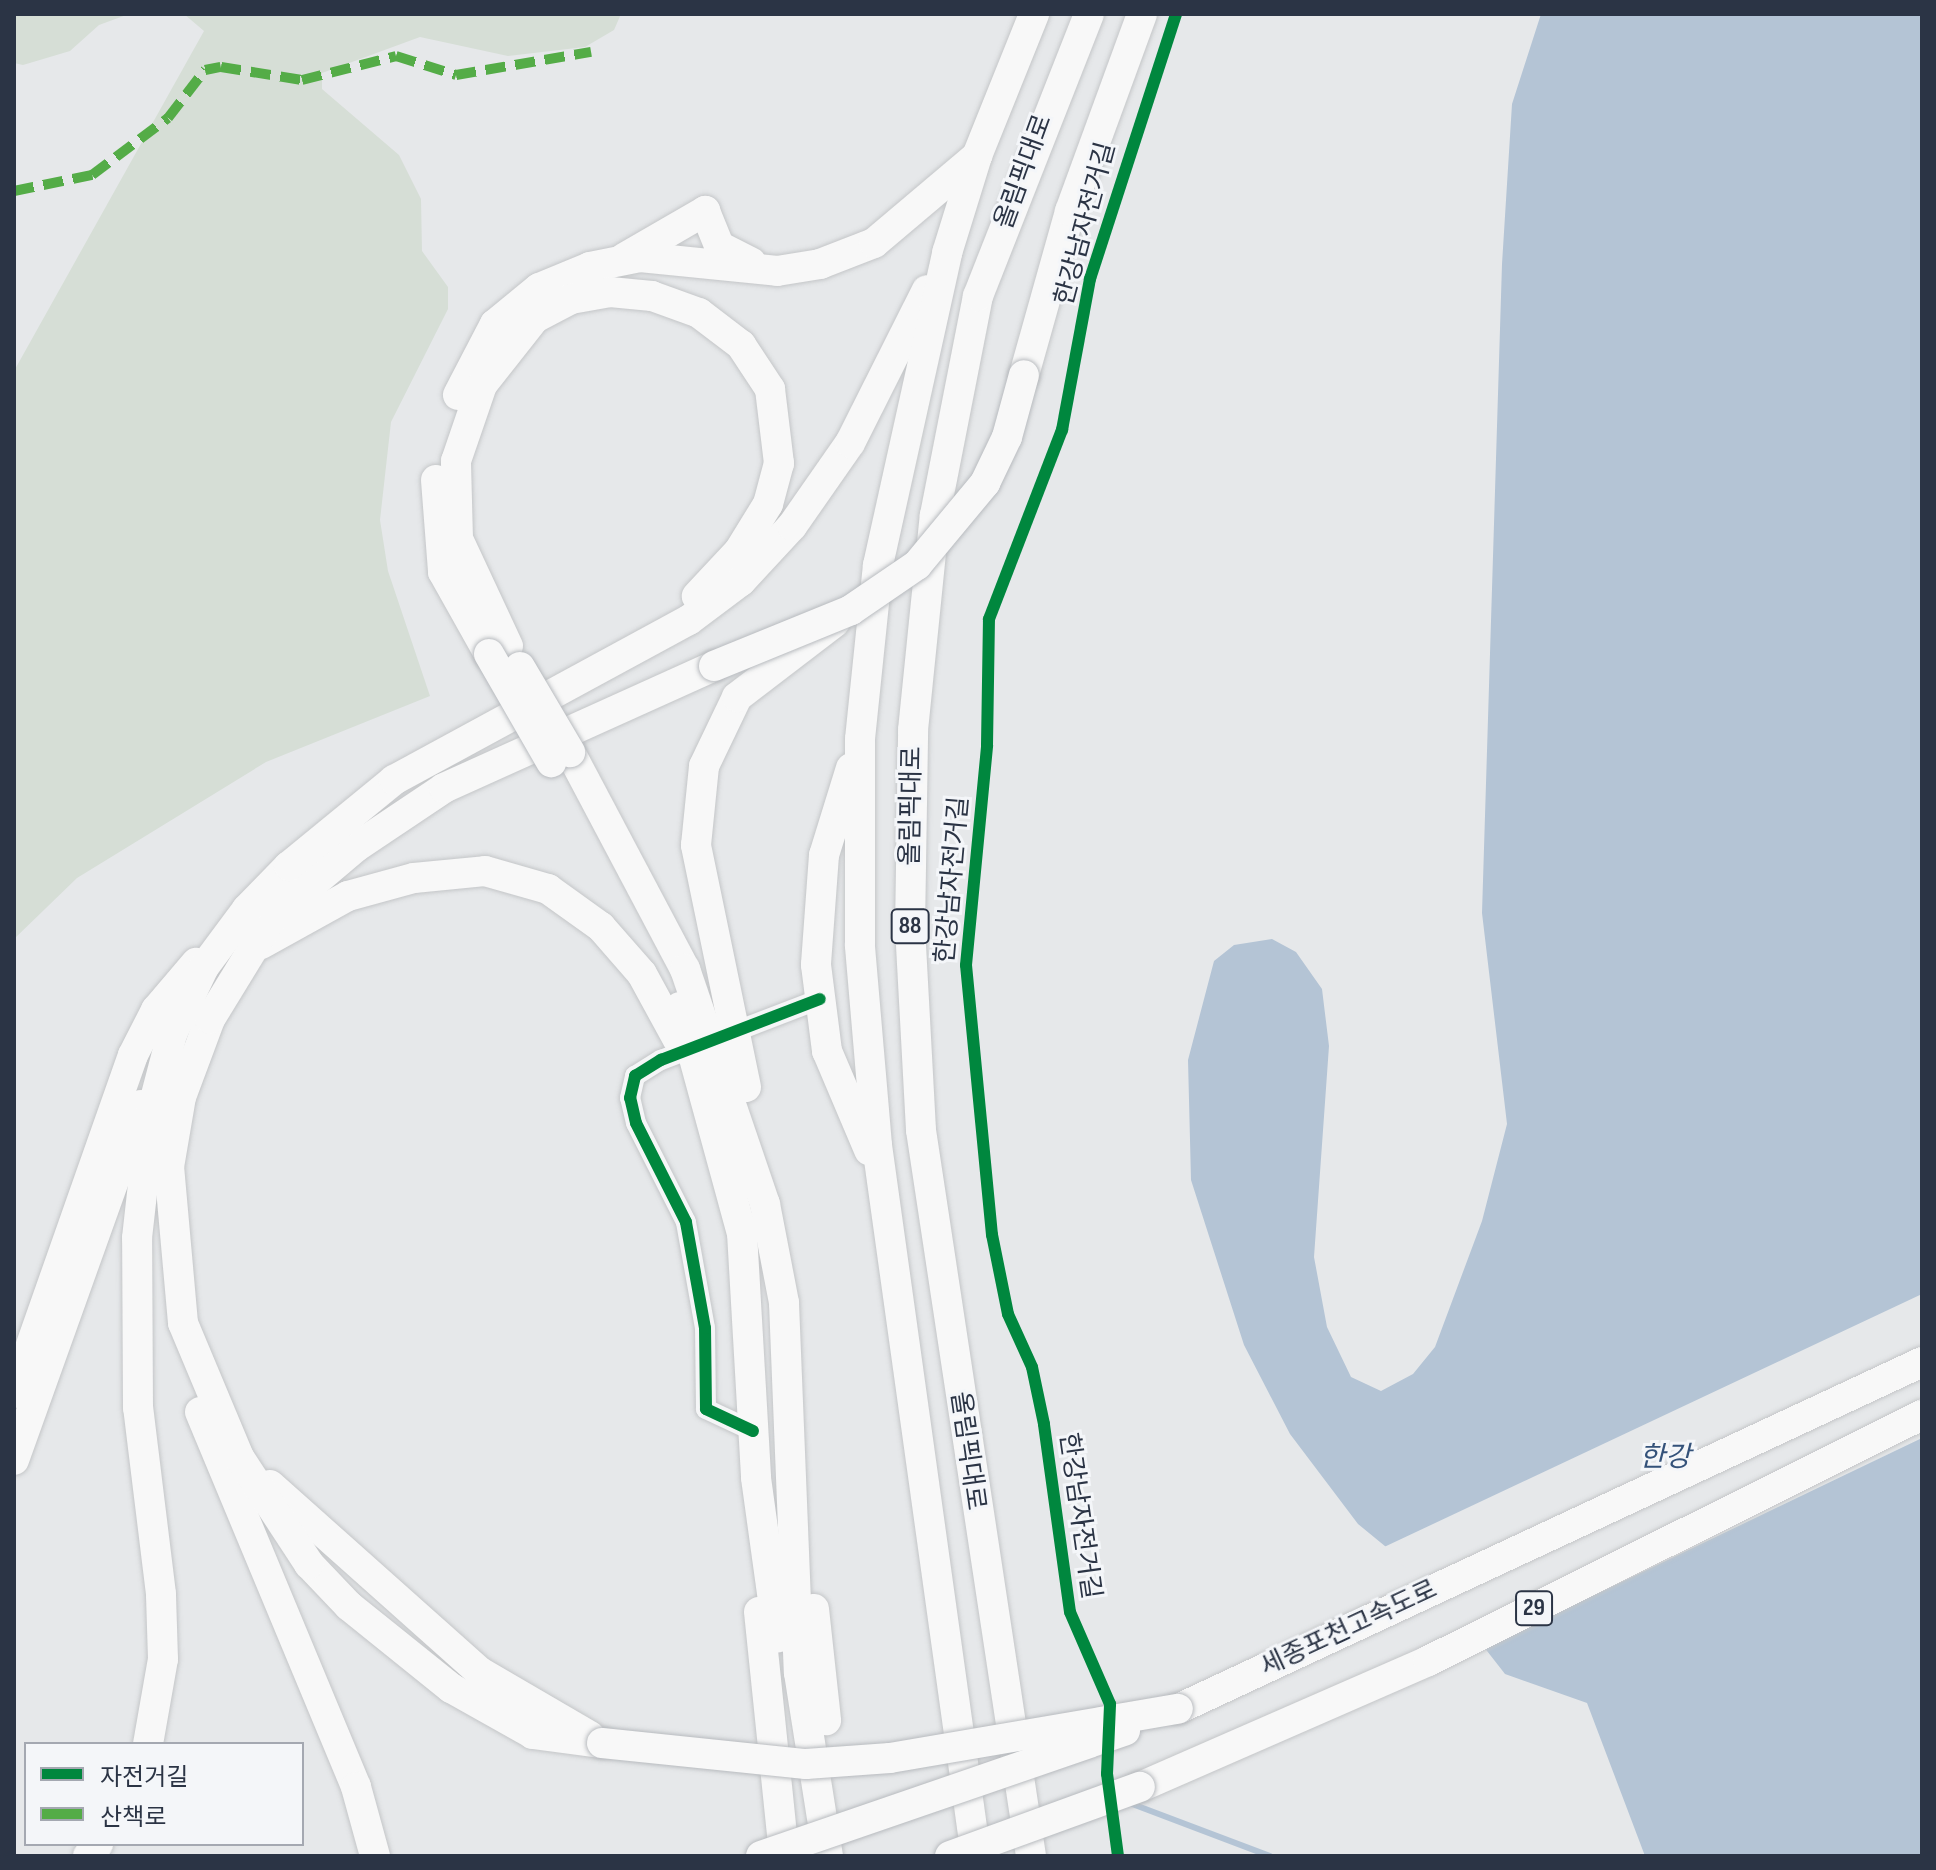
<!DOCTYPE html>
<html>
<head>
<meta charset="utf-8">
<style>
  body { margin:0 }
  #map { position:relative; width:1936px; height:1870px; overflow:hidden; background:#e6e8ea; font-family:"Sofia Sans Condensed","Noto Sans KR",sans-serif }
  div>[style] { position:absolute }
  .green>* { inset:0; background:#d6ded6 }
  .water>* { inset:0; background:#b4c4d5 }
  .pier>* { inset:0; background:#e6e8ea }
  .stream>* { height:6px; margin:-3px; padding:0 3px; transform-origin:3px; border-radius:3px; background:#b4c4d5 }
  .roads { filter:drop-shadow(0 0 2px #c4c6c8) drop-shadow(0 0 2px #c4c6c8) }
  .minor>* { height:20px; margin:-10px; padding:0 10px; transform-origin:10px; border-radius:10px; background:#f5f6f7 }
  .highway>* { height:30px; margin:-15px; padding:0 15px; transform-origin:15px; border-radius:15px; background:#f8f8f8 }
  .bridges { filter:drop-shadow(0 0 2px #b8bbbf) drop-shadow(0 0 2px #b8bbbf) }
  .highway-bridge>* { height:30px; margin:-15px; padding:0 15px; transform-origin:15px; border-radius:15px; background:#f8f8f8 }
  .quiet>* { height:10px; margin-top:-5px; transform-origin:0; background:repeating-linear-gradient(90deg,#54ac47 0 20px,transparent 0 30px) }
  .cycleway>* { height:12px; margin:-6px; padding:0 6px; transform-origin:6px; border-radius:6px; background:#00873e }
  span { translate:-50% -50%; white-space:nowrap; text-align:center; line-height:1.15; -webkit-text-stroke:6px #f4f6f9; paint-order:stroke }
  .shield-label span { padding:2px 6px; background:#f4f6f9; border:2px solid; border-radius:6px; -webkit-text-stroke-width:0 }
  .shield-label { font-size:24px; color:#2b3445; font-weight:700 }
  .street-label { font-size:26px; color:#2b3445 }
  .water-label { font-size:28px; color:#34527a; font-style:italic }
  .frame { position:absolute; inset:0; border:16px solid #2b3445; pointer-events:none }
  .legend { position:absolute; left:24px; top:1742px; width:280px; height:104px; box-sizing:border-box; background:#f4f6f9; border:2px solid #a4a8b1; margin:0; padding:10px 14px; list-style:none; font-size:24px; color:#2b3445 }
  .legend li { display:flex; align-items:center; gap:16px; height:40px }
  .legend b { width:40px; border:2px solid #a4a8b1 }
</style>
</head>
<body>
<div id="map">
  <div class="green">
    <div style="clip-path:polygon(14px 14px,129px 14px,99px 25px,70px 51px,23px 65px,14px 63px)"></div>
    <div style="clip-path:polygon(184px 14px,621px 14px,614px 30px,585px 47px,508px 56px,420px 37px,322px 73px,322px 89px,399px 155px,421px 199px,422px 251px,448px 287px,448px 309px,391px 422px,380px 520px,388px 571px,430px 696px,266px 762px,77px 878px,14px 939px,14px 371px,204px 31px)"></div>
  </div>
  <div class="water">
    <div style="clip-path:polygon(1541px 14px,1922px 14px,1922px 1856px,1645px 1856px,1587px 1703px,1505px 1674px,1441px 1592px,1358px 1524px,1290px 1434px,1244px 1345px,1191px 1180px,1188px 1060px,1214px 961px,1234px 945px,1272px 939px,1296px 952px,1322px 989px,1329px 1046px,1314px 1257px,1327px 1327px,1351px 1377px,1381px 1391px,1413px 1374px,1435px 1347px,1482px 1221px,1507px 1124px,1482px 913px,1502px 264px,1512px 104px)"></div>
  </div>
  <div class="pier">
    <div style="clip-path:polygon(1922px 1294px,1922px 1438px,1482px 1649px,1438px 1595px,1382px 1548px)"></div>
  </div>
  <div class="stream">
    <div style="left:1127px;top:1802px;width:153px;rotate:20.7deg"></div>
  </div>
  <div class="roads">
    <div class="minor">
      <div style="left:753px;top:1431px;width:52px;rotate:-154.9deg"></div>
      <div style="left:706px;top:1409px;width:81px;rotate:-90.7deg"></div>
      <div style="left:705px;top:1328px;width:108px;rotate:-100.2deg"></div>
      <div style="left:686px;top:1222px;width:111px;rotate:-116.8deg"></div>
      <div style="left:636px;top:1123px;width:26px;rotate:-103deg"></div>
      <div style="left:630px;top:1098px;width:23px;rotate:-77deg"></div>
      <div style="left:635px;top:1076px;width:31px;rotate:-32deg"></div>
      <div style="left:661px;top:1060px;width:170px;rotate:-21deg"></div>
    </div>
    <div class="highway">
      <div style="left:624px;top:258px;width:94px;rotate:-30.1deg"></div>
      <div style="left:705px;top:211px;width:38px;rotate:68deg"></div>
      <div style="left:719px;top:246px;width:36px;rotate:27deg"></div>
      <div style="left:1024px;top:375px;width:170px;rotate:-74.3deg"></div>
      <div style="left:1070px;top:211px;width:210px;rotate:-69.9deg"></div>
      <div style="left:458px;top:395px;width:80px;rotate:-62.5deg"></div>
      <div style="left:495px;top:324px;width:57px;rotate:-39.3deg"></div>
      <div style="left:539px;top:288px;width:55px;rotate:-22.4deg"></div>
      <div style="left:590px;top:267px;width:51px;rotate:-11.3deg"></div>
      <div style="left:640px;top:257px;width:138px;rotate:5.8deg"></div>
      <div style="left:777px;top:271px;width:44px;rotate:-9.2deg"></div>
      <div style="left:820px;top:264px;width:58px;rotate:-21.3deg"></div>
      <div style="left:874px;top:243px;width:135px;rotate:-40.2deg"></div>
      <div style="left:436px;top:480px;width:92px;rotate:85.6deg"></div>
      <div style="left:443px;top:572px;width:94px;rotate:60.7deg"></div>
      <div style="left:508px;top:646px;width:118px;rotate:-115deg"></div>
      <div style="left:458px;top:539px;width:78px;rotate:-91.5deg"></div>
      <div style="left:456px;top:461px;width:80px;rotate:-71.1deg"></div>
      <div style="left:482px;top:385px;width:85px;rotate:-51.7deg"></div>
      <div style="left:535px;top:318px;width:41px;rotate:-27.8deg"></div>
      <div style="left:571px;top:299px;width:40px;rotate:-10deg"></div>
      <div style="left:610px;top:292px;width:42px;rotate:5.4deg"></div>
      <div style="left:652px;top:296px;width:50px;rotate:19.9deg"></div>
      <div style="left:699px;top:313px;width:53px;rotate:37.3deg"></div>
      <div style="left:741px;top:345px;width:53px;rotate:56.6deg"></div>
      <div style="left:770px;top:389px;width:75px;rotate:83.1deg"></div>
      <div style="left:779px;top:463px;width:42px;rotate:105deg"></div>
      <div style="left:768px;top:504px;width:55px;rotate:121.7deg"></div>
      <div style="left:739px;top:551px;width:62px;rotate:133deg"></div>
      <div style="left:570px;top:752px;width:246px;rotate:62.1deg"></div>
      <div style="left:685px;top:969px;width:248px;rotate:71.2deg"></div>
      <div style="left:765px;top:1204px;width:101px;rotate:79.1deg"></div>
      <div style="left:784px;top:1303px;width:370px;rotate:87.7deg"></div>
      <div style="left:799px;top:1673px;width:185px;rotate:81deg"></div>
      <div style="left:851px;top:768px;width:91px;rotate:107.2deg"></div>
      <div style="left:824px;top:855px;width:110px;rotate:94.2deg"></div>
      <div style="left:816px;top:965px;width:87px;rotate:82.7deg"></div>
      <div style="left:827px;top:1051px;width:108px;rotate:67deg"></div>
      <div style="left:261px;top:944px;width:99px;rotate:-28.9deg"></div>
      <div style="left:348px;top:896px;width:68px;rotate:-15.3deg"></div>
      <div style="left:414px;top:878px;width:71px;rotate:-5.6deg"></div>
      <div style="left:485px;top:871px;width:66px;rotate:15.9deg"></div>
      <div style="left:548px;top:889px;width:65px;rotate:35.6deg"></div>
      <div style="left:601px;top:927px;width:62px;rotate:48.9deg"></div>
      <div style="left:642px;top:974px;width:75px;rotate:61.4deg"></div>
      <div style="left:680px;top:1007px;width:234px;rotate:74.7deg"></div>
      <div style="left:742px;top:1233px;width:245px;rotate:86.7deg"></div>
      <div style="left:756px;top:1478px;width:161px;rotate:82.1deg"></div>
      <div style="left:746px;top:1087px;width:247px;rotate:-101.7deg"></div>
      <div style="left:696px;top:845px;width:79px;rotate:-84.2deg"></div>
      <div style="left:704px;top:766px;width:76px;rotate:-64.4deg"></div>
      <div style="left:737px;top:697px;width:123px;rotate:-37.4deg"></div>
      <div style="left:14px;top:1393px;width:358px;rotate:-70.6deg"></div>
      <div style="left:133px;top:1055px;width:51px;rotate:-62.9deg"></div>
      <div style="left:156px;top:1010px;width:62px;rotate:-49.6deg"></div>
      <div style="left:200px;top:1412px;width:406px;rotate:67.4deg"></div>
      <div style="left:356px;top:1787px;width:72px;rotate:74.6deg"></div>
      <div style="left:14px;top:1460px;width:377px;rotate:-70.3deg"></div>
      <div style="left:270px;top:1485px;width:281px;rotate:41.7deg"></div>
      <div style="left:480px;top:1672px;width:127px;rotate:30.2deg"></div>
      <div style="left:814px;top:1609px;width:112px;rotate:83.8deg"></div>
      <div style="left:759px;top:1612px;width:245px;rotate:84.1deg"></div>
      <div style="left:1178px;top:1709px;width:821px;rotate:-25deg"></div>
      <div style="left:602px;top:1743px;width:70px;rotate:-172.6deg"></div>
      <div style="left:533px;top:1734px;width:94px;rotate:-150.7deg"></div>
      <div style="left:451px;top:1688px;width:131px;rotate:-141.2deg"></div>
      <div style="left:349px;top:1606px;width:58px;rotate:-133.6deg"></div>
      <div style="left:309px;top:1564px;width:128px;rotate:-123.2deg"></div>
      <div style="left:239px;top:1457px;width:145px;rotate:-112.7deg"></div>
      <div style="left:183px;top:1323px;width:157px;rotate:-95.1deg"></div>
      <div style="left:169px;top:1167px;width:71px;rotate:-80.3deg"></div>
      <div style="left:181px;top:1097px;width:83px;rotate:-69.6deg"></div>
      <div style="left:210px;top:1019px;width:119px;rotate:-58.5deg"></div>
      <div style="left:272px;top:918px;width:110px;rotate:-40.2deg"></div>
      <div style="left:356px;top:847px;width:106px;rotate:-33.8deg"></div>
      <div style="left:444px;top:788px;width:296px;rotate:-24.3deg"></div>
      <div style="left:148px;top:1744px;width:86px;rotate:-80deg"></div>
      <div style="left:163px;top:1659px;width:65px;rotate:-91.8deg"></div>
      <div style="left:161px;top:1594px;width:187px;rotate:-97deg"></div>
      <div style="left:138px;top:1408px;width:170px;rotate:-90.3deg"></div>
      <div style="left:137px;top:1238px;width:125px;rotate:-83.6deg"></div>
      <div style="left:151px;top:1114px;width:83px;rotate:-75.3deg"></div>
      <div style="left:172px;top:1034px;width:74px;rotate:-64.5deg"></div>
      <div style="left:204px;top:967px;width:72px;rotate:-53.4deg"></div>
      <div style="left:247px;top:909px;width:60px;rotate:-45.7deg"></div>
      <div style="left:289px;top:866px;width:136px;rotate:-39.3deg"></div>
      <div style="left:394px;top:780px;width:336px;rotate:-28.5deg"></div>
      <div style="left:689px;top:620px;width:65px;rotate:-36.9deg"></div>
      <div style="left:741px;top:581px;width:75px;rotate:-47.2deg"></div>
      <div style="left:792px;top:526px;width:101px;rotate:-55.1deg"></div>
      <div style="left:850px;top:443px;width:171px;rotate:-63.3deg"></div>
      <div style="left:1140px;top:1787px;width:314px;rotate:-23.6deg"></div>
      <div style="left:1428px;top:1661px;width:552px;rotate:-26.47deg"></div>
      <div style="left:88px;top:1856px;width:16px;rotate:-50deg"></div>
      <div style="left:976px;top:1856px;width:718px;rotate:-97.93deg"></div>
      <div style="left:877px;top:1145px;width:201px;rotate:-94.9deg"></div>
      <div style="left:860px;top:945px;width:206px;rotate:-90deg"></div>
      <div style="left:860px;top:739px;width:175px;rotate:-84.1deg"></div>
      <div style="left:878px;top:565px;width:320px;rotate:-77.5deg"></div>
      <div style="left:947px;top:253px;width:102px;rotate:-72.8deg"></div>
      <div style="left:977px;top:156px;width:153px;rotate:-68.1deg"></div>
      <div style="left:1031px;top:1856px;width:734px;rotate:-98.62deg"></div>
      <div style="left:921px;top:1130px;width:200px;rotate:-93.1deg"></div>
      <div style="left:910px;top:930px;width:200px;rotate:-89.1deg"></div>
      <div style="left:913px;top:730px;width:216px;rotate:-84.2deg"></div>
      <div style="left:935px;top:515px;width:223px;rotate:-78.9deg"></div>
      <div style="left:978px;top:296px;width:303px;rotate:-68.5deg"></div>
    </div>
  </div>
  <div class="bridges">
    <div class="highway-bridge">
      <div style="left:489px;top:654px;width:125px;rotate:60.1deg"></div>
      <div style="left:714px;top:666px;width:148px;rotate:-22.2deg"></div>
      <div style="left:851px;top:610px;width:80px;rotate:-34.3deg"></div>
      <div style="left:917px;top:565px;width:107px;rotate:-50.3deg"></div>
      <div style="left:985px;top:483px;width:51px;rotate:-64.4deg"></div>
      <div style="left:1007px;top:437px;width:64px;rotate:-74.7deg"></div>
      <div style="left:520px;top:667px;width:99px;rotate:59.5deg"></div>
      <div style="left:602px;top:1743px;width:205px;rotate:5.9deg"></div>
      <div style="left:806px;top:1764px;width:84px;rotate:-4.1deg"></div>
      <div style="left:890px;top:1758px;width:292px;rotate:-9.7deg"></div>
      <div style="left:761px;top:1856px;width:385px;rotate:-19deg"></div>
      <div style="left:950px;top:1856px;width:202px;rotate:-20deg"></div>
    </div>
  </div>
  <div class="quiet">
    <div style="left:14px;top:191px;width:80px;rotate:-11.6deg"></div>
    <div style="left:92px;top:175px;width:95px;rotate:-36.9deg"></div>
    <div style="left:168px;top:118px;width:61px;rotate:-52.4deg"></div>
    <div style="left:205px;top:70px;width:16px;rotate:-11deg"></div>
    <div style="left:221px;top:67px;width:82px;rotate:9.1deg"></div>
    <div style="left:302px;top:80px;width:97px;rotate:-14.3deg"></div>
    <div style="left:396px;top:56px;width:63px;rotate:17.6deg"></div>
    <div style="left:456px;top:75px;width:137px;rotate:-9.7deg"></div>
  </div>
  <div class="cycleway">
    <div style="left:753px;top:1431px;width:52px;rotate:-154.9deg"></div>
    <div style="left:706px;top:1409px;width:81px;rotate:-90.7deg"></div>
    <div style="left:705px;top:1328px;width:108px;rotate:-100.2deg"></div>
    <div style="left:686px;top:1222px;width:111px;rotate:-116.8deg"></div>
    <div style="left:636px;top:1123px;width:26px;rotate:-103deg"></div>
    <div style="left:630px;top:1098px;width:23px;rotate:-77deg"></div>
    <div style="left:635px;top:1076px;width:31px;rotate:-32deg"></div>
    <div style="left:661px;top:1060px;width:170px;rotate:-21deg"></div>
    <div style="left:1118px;top:1856px;width:83px;rotate:-97.6deg"></div>
    <div style="left:1107px;top:1774px;width:70px;rotate:-87.5deg"></div>
    <div style="left:1110px;top:1704px;width:100px;rotate:-113.5deg"></div>
    <div style="left:1070px;top:1612px;width:190px;rotate:-97.9deg"></div>
    <div style="left:1044px;top:1424px;width:58px;rotate:-101.9deg"></div>
    <div style="left:1032px;top:1367px;width:58px;rotate:-114.4deg"></div>
    <div style="left:1008px;top:1314px;width:81px;rotate:-101.4deg"></div>
    <div style="left:992px;top:1235px;width:271px;rotate:-95.5deg"></div>
    <div style="left:966px;top:965px;width:221px;rotate:-84.5deg"></div>
    <div style="left:987px;top:745px;width:126px;rotate:-89.1deg"></div>
    <div style="left:989px;top:619px;width:203px;rotate:-68.9deg"></div>
    <div style="left:1062px;top:430px;width:154px;rotate:-79.5deg"></div>
    <div style="left:1090px;top:279px;width:279px;rotate:-72deg"></div>
  </div>
  <div class="shield-label">
    <span style="left:910px;top:926px">88</span>
    <span style="left:1534px;top:1608px">29</span>
  </div>
  <div class="street-label">
    <span style="left:1024px;top:172px;rotate:-70deg">올림픽대로</span>
    <span style="left:1086px;top:224px;rotate:-75deg">한강남자전거길</span>
    <span style="left:912px;top:806px;rotate:-89deg">올림픽대로</span>
    <span style="left:953px;top:880px;rotate:-85deg">한강남자전거길</span>
    <span style="left:967px;top:1451px;rotate:82deg">올림픽대로</span>
    <span style="left:1079px;top:1516px;rotate:82deg">한강남자전거길</span>
    <span style="left:1349px;top:1629px;rotate:-25deg">세종포천고속도로</span>
  </div>
  <div class="water-label">
    <span style="left:1665px;top:1458px">한강</span>
  </div>
  <div class="frame"></div>
  <ul class="legend">
  <li><b style="height:10px;background:#00873e"></b>자전거길</li>
  <li><b style="height:10px;background:#54ac47"></b>산책로</li>
  </ul>
</div>
</body>
</html>
